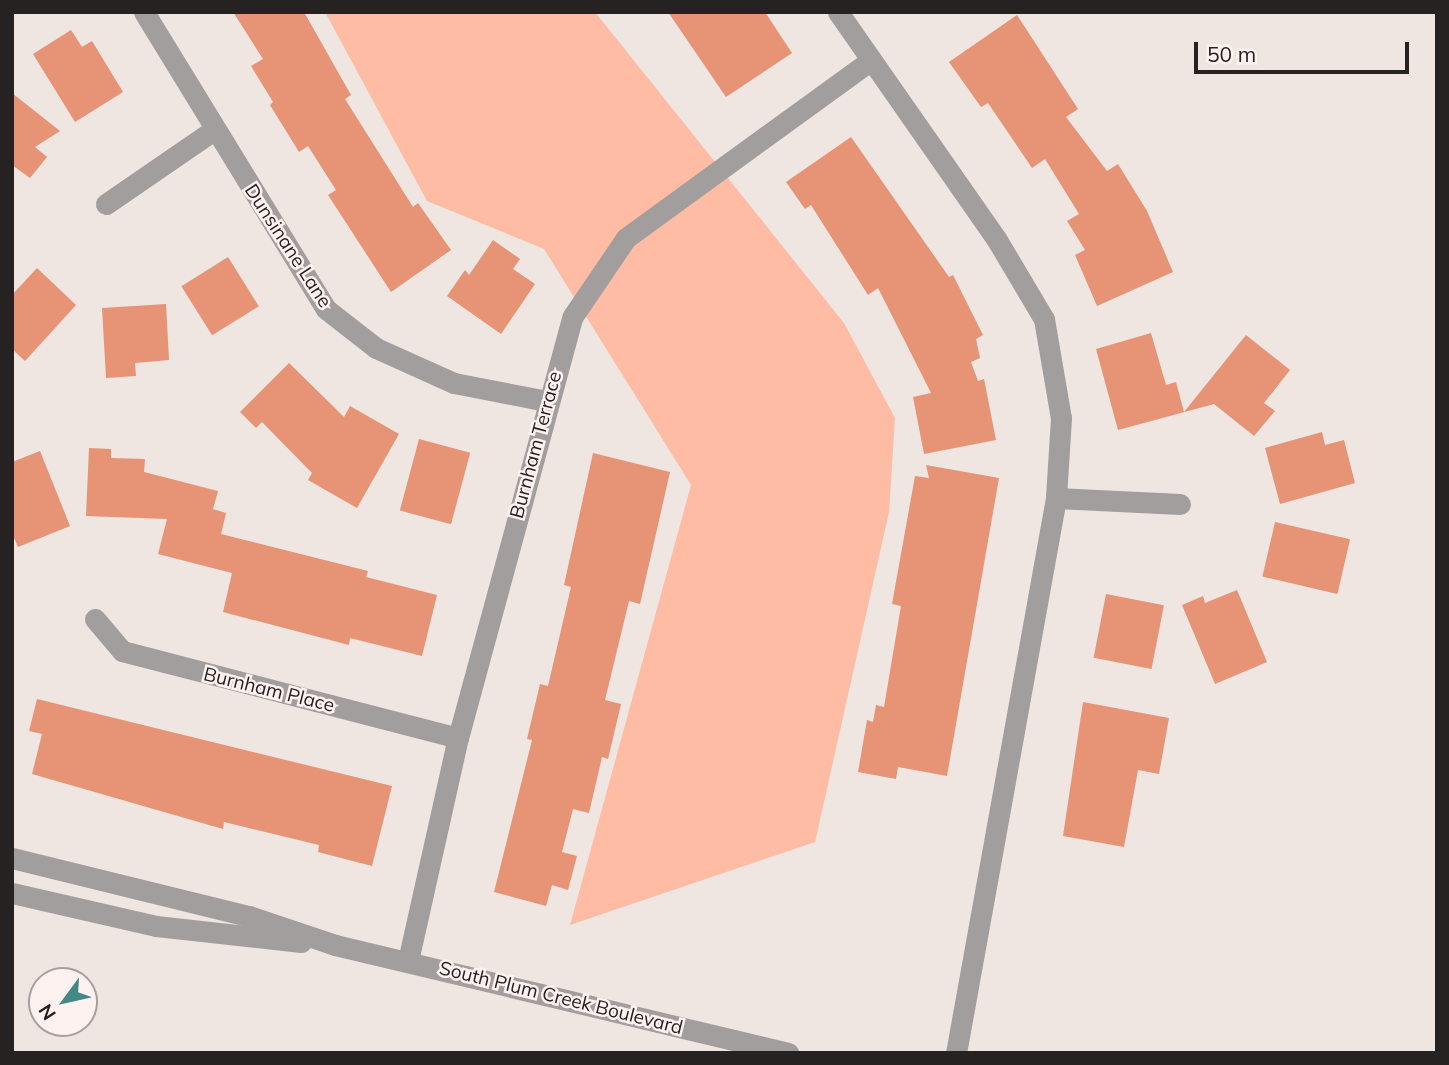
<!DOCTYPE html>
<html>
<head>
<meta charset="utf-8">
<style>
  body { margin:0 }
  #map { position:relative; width:1449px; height:1065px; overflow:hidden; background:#efe5e1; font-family:Mulish,sans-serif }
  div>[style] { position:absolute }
  .green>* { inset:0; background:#febca4 }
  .building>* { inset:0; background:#e79375; transform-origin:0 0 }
  .minor>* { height:21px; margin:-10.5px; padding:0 10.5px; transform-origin:10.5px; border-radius:10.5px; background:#a29e9d }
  span { translate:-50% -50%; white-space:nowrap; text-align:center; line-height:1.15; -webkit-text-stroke:5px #fdf2ef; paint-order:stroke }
  .street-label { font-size:19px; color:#262221 }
  .frame { position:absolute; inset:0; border:14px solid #262221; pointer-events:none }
  .north { position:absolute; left:28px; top:967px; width:70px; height:70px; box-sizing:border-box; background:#fdf2ef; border:2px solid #a79f9d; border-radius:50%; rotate:237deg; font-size:19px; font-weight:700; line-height:28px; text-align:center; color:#262221 }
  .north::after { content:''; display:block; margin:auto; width:24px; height:32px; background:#428985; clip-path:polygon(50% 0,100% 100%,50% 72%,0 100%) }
  .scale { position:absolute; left:1194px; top:42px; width:215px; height:32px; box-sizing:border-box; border:4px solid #262221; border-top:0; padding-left:9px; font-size:21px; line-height:24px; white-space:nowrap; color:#262221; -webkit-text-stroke:5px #fdf2ef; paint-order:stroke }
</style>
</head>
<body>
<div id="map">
  <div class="green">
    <div style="clip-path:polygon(325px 12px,595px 12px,844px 323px,895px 418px,889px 512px,815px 842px,570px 925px,691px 485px,544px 249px,427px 201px)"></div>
  </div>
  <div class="building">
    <div style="clip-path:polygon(233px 12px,304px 12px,351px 95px,345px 99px,413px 207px,418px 203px,451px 250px,391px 292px,328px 195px,336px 190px,308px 146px,299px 152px,270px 105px,273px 102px,251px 66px,263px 59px)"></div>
    <div style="clip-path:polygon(668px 12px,765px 12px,792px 53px,726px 97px)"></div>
    <div style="clip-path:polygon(1017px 15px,1078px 109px,1066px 117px,1107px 171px,1118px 164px,1147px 211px,1173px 272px,1097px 306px,1075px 255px,1085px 250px,1067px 221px,1079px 214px,1045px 159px,1032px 168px,988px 103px,981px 107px,949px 62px)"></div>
    <div style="clip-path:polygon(71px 30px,82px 47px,92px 41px,123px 92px,75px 122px,33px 54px)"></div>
    <div style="clip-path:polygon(12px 93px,60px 131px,35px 147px,47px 157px,30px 178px,12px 165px)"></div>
    <div style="clip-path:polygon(851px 137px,949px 277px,953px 275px,983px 335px,976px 339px,980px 358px,971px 362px,978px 381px,984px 379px,996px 440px,924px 454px,913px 397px,931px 393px,878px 288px,868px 295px,811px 205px,805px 209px,786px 182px)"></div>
    <div style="clip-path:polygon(493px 240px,520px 259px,513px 269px,535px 284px,501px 334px,447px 296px,465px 270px,469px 275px)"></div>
    <div style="left:228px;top:257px;width:58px;height:55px;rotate:58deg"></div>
    <div style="clip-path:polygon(37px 268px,76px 305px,25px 361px,12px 349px,12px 295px)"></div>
    <div style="clip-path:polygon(166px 304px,169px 360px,135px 363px,136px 376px,106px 378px,102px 308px)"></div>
    <div style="clip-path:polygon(1151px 333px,1166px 385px,1176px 382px,1184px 412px,1246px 335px,1290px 370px,1264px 403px,1275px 411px,1254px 436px,1214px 404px,1118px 430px,1096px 349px)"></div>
    <div style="clip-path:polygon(289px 363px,344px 417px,350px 406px,399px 434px,357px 508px,308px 480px,312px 473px,262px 422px,256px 428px,240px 412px)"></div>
    <div style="clip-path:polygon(1322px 432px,1325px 445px,1344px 440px,1355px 483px,1280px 504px,1265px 448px)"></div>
    <div style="left:419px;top:439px;width:53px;height:74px;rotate:15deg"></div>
    <div style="clip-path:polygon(89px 448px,111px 449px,111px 458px,145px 459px,144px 472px,218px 491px,213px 509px,226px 513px,221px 534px,368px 571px,366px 577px,437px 595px,422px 656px,350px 638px,349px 645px,223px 612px,232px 573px,158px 554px,167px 519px,86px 516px)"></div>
    <div style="clip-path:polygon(40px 451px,70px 526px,18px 547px,12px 533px,12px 462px)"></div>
    <div style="clip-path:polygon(593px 453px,670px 472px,640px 604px,629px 601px,605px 700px,621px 704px,608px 759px,602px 757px,589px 813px,573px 809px,562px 852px,577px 856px,568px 890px,552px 885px,546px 906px,494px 892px,532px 740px,527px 739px,540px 684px,548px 686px,571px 587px,564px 585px)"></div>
    <div style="clip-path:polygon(926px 465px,999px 478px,947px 776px,898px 767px,896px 779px,858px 772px,867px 720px,873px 722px,876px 705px,884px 707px,901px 606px,892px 604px,915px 476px,929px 478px)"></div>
    <div style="left:1275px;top:522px;width:77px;height:56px;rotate:13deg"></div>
    <div style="clip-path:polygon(1237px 590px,1267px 662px,1215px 684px,1182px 605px,1203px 596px,1205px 603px)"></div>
    <div style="left:1106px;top:594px;width:59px;height:65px;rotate:11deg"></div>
    <div style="clip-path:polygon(37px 699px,392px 786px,372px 866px,318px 852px,319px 845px,224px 822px,223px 829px,32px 774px,42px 734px,29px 731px)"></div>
    <div style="clip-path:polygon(1083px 702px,1169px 718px,1159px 774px,1138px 770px,1124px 847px,1063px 836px)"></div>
  </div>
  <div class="minor">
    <div style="left:144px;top:12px;width:348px;rotate:58.5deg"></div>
    <div style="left:326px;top:309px;width:63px;rotate:38deg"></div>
    <div style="left:376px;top:348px;width:85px;rotate:24.2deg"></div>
    <div style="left:454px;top:383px;width:95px;rotate:11deg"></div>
    <div style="left:838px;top:12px;width:278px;rotate:55.1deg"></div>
    <div style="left:997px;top:240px;width:92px;rotate:59.3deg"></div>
    <div style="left:1044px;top:319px;width:100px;rotate:80.3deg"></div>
    <div style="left:1061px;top:418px;width:80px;rotate:93.6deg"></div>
    <div style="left:1056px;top:498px;width:564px;rotate:100.21deg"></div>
    <div style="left:106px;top:204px;width:132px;rotate:-34.5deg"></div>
    <div style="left:1056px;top:498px;width:124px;rotate:2.8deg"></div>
    <div style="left:95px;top:619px;width:42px;rotate:49.8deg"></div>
    <div style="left:122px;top:651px;width:347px;rotate:14.5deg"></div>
    <div style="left:12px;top:858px;width:244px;rotate:13.8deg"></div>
    <div style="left:249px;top:916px;width:91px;rotate:18.6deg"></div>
    <div style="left:335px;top:945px;width:466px;rotate:13.4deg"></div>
    <div style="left:12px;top:893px;width:148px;rotate:12.9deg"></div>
    <div style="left:156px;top:926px;width:146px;rotate:6.3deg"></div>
    <div style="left:408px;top:961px;width:229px;rotate:-77.4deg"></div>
    <div style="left:458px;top:738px;width:437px;rotate:-74.8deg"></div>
    <div style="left:573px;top:316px;width:94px;rotate:-55.8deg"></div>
    <div style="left:626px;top:238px;width:303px;rotate:-36deg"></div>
  </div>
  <div class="street-label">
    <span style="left:288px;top:246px;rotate:57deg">Dunsinane Lane</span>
    <span style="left:536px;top:445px;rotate:-75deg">Burnham Terrace</span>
    <span style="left:269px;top:690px;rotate:14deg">Burnham Place</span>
    <span style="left:561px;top:998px;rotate:14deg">South Plum Creek Boulevard</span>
  </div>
  <div class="frame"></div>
  <div class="north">N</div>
  <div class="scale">50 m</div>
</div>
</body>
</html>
